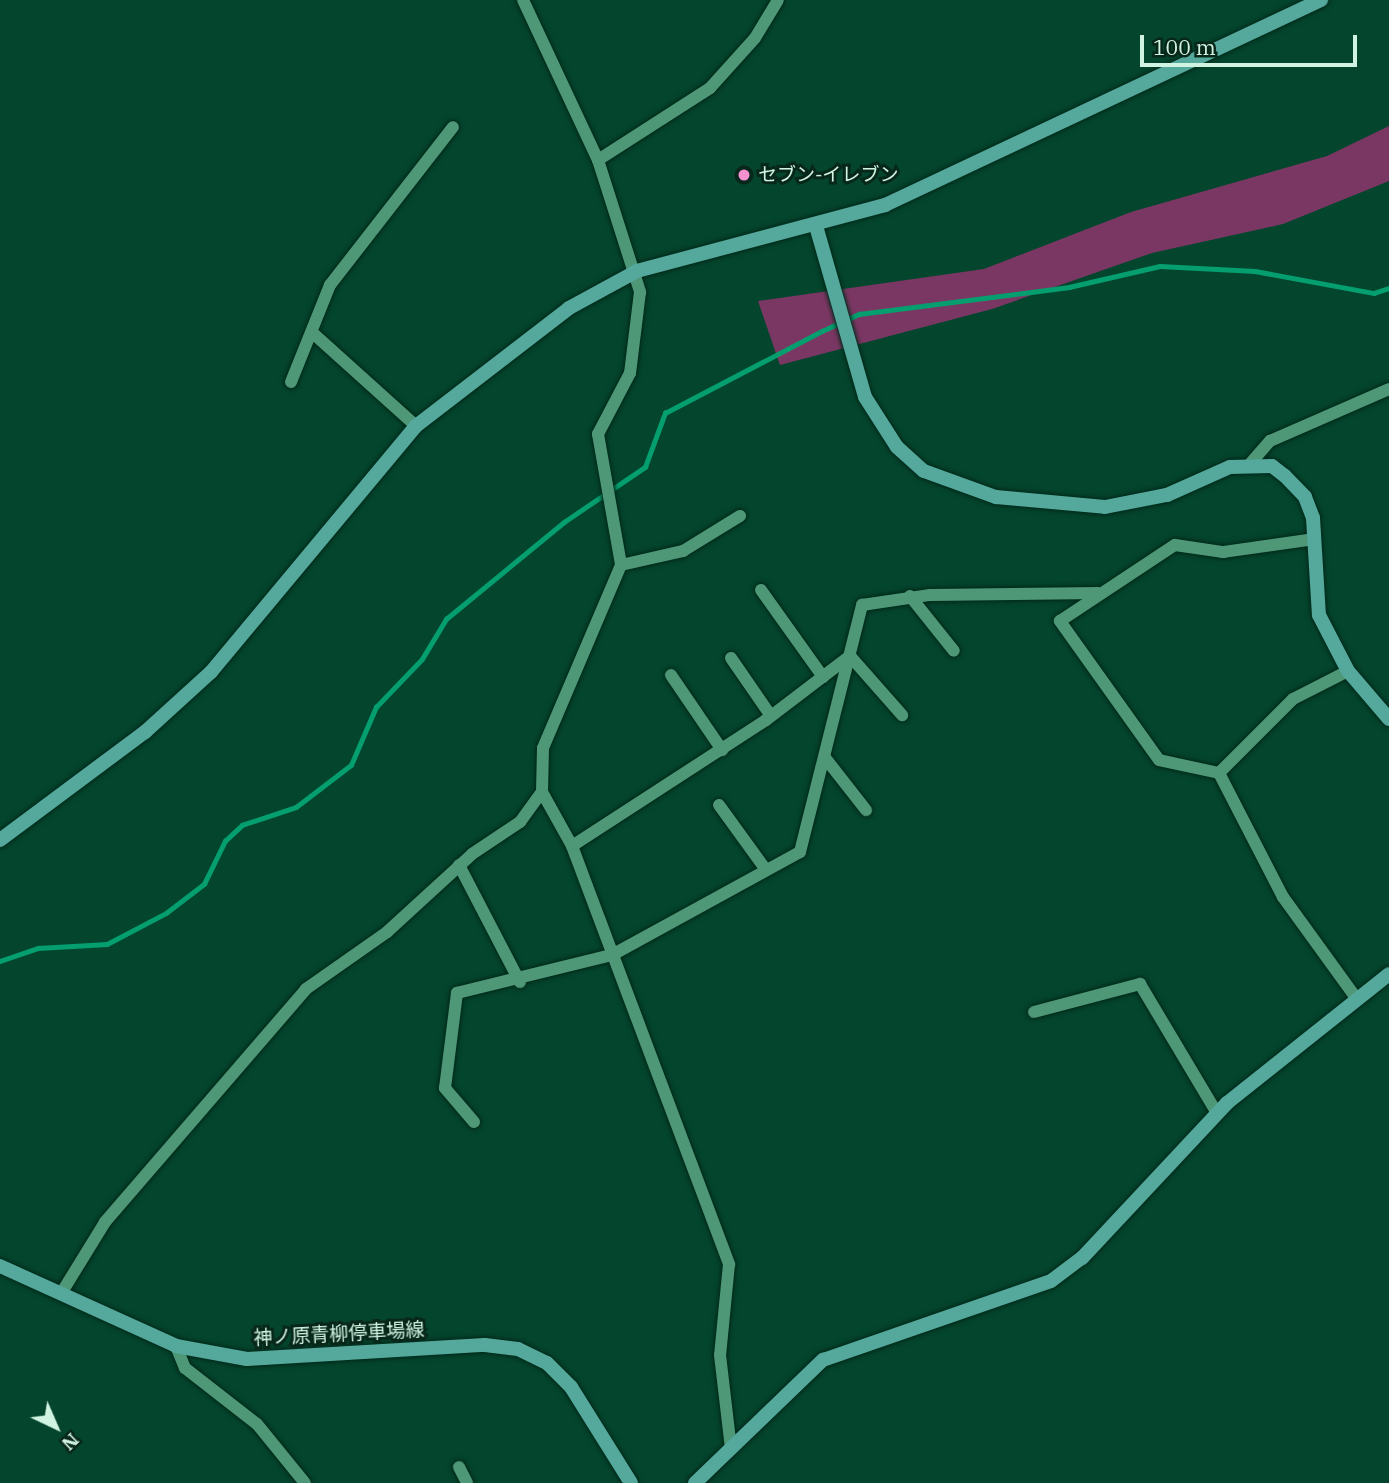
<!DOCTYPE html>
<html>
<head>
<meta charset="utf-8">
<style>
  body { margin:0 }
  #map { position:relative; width:1389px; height:1483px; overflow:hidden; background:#04452e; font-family:"IBM Plex Serif","Noto Sans JP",serif }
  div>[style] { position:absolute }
  .green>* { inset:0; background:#7b3763 }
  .stream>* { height:4.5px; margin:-2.25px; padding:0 2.25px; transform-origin:2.25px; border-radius:2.25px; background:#059e6e }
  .roads { filter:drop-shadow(0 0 2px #002919) drop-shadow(0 0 2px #002919) }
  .street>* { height:12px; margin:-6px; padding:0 6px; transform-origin:6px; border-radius:6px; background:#4e9877 }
  .secondary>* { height:14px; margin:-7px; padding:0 7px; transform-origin:7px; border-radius:7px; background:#54a89c }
  .dots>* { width:19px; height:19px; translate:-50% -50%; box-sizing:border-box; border:4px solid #07271a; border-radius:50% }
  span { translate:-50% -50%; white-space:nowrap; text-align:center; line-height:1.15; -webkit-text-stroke:6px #07271a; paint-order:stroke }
  .poi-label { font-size:19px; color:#d0f4e1 }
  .left { translate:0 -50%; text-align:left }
  .street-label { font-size:19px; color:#d0f4e1 }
  .north { position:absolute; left:21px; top:1392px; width:70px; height:70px; -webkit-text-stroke:5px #07271a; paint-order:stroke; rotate:136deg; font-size:19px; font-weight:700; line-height:28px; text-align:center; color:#d0f4e1 }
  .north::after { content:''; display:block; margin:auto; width:24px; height:32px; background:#d0f4e1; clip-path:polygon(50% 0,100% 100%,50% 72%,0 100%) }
  .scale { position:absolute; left:1140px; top:35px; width:217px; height:32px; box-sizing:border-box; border:4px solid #d0f4e1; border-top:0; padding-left:9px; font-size:21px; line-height:24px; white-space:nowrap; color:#d0f4e1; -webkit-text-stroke:5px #07271a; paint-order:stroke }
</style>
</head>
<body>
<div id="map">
  <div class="green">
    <div style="clip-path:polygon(1389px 126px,1389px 181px,1283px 224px,1152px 253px,992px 309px,780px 365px,758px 301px,984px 269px,1131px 212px,1327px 156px)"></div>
  </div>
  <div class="stream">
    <div style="left:0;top:961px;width:40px;rotate:-18.9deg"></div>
    <div style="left:38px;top:948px;width:69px;rotate:-3.3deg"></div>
    <div style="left:107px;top:944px;width:67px;rotate:-27.7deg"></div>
    <div style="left:166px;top:913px;width:48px;rotate:-37.3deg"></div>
    <div style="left:204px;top:884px;width:48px;rotate:-64deg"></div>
    <div style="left:225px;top:841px;width:23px;rotate:-43deg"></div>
    <div style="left:242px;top:825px;width:57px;rotate:-18.4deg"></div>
    <div style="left:296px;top:807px;width:69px;rotate:-37.4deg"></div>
    <div style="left:351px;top:765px;width:63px;rotate:-66.7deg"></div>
    <div style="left:376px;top:707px;width:66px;rotate:-46.2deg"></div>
    <div style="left:422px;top:659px;width:47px;rotate:-59deg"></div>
    <div style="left:446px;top:619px;width:153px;rotate:-39.4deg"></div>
    <div style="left:564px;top:522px;width:98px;rotate:-34.2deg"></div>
    <div style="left:645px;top:467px;width:58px;rotate:-69.7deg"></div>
    <div style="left:665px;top:413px;width:177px;rotate:-27.6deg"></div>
    <div style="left:822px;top:331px;width:41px;rotate:-24.7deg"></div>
    <div style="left:859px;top:314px;width:212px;rotate:-7.3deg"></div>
    <div style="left:1069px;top:287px;width:93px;rotate:-13deg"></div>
    <div style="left:1160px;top:266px;width:95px;rotate:3deg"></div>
    <div style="left:1255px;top:271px;width:121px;rotate:10.5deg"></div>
    <div style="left:1374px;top:293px;width:16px;rotate:-18deg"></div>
  </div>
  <div class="roads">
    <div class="street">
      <div style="left:523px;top:0;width:177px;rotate:64.9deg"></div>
      <div style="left:598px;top:160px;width:139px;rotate:72.3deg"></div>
      <div style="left:640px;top:292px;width:82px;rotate:97deg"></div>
      <div style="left:630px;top:373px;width:69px;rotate:117.7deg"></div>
      <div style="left:598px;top:434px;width:133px;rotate:80deg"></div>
      <div style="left:621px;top:565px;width:199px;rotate:113.1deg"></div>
      <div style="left:543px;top:748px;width:44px;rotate:91.3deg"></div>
      <div style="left:542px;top:792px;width:62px;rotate:60.9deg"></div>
      <div style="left:572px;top:846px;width:447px;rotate:69.4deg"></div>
      <div style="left:729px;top:1264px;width:91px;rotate:95.6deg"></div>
      <div style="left:720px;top:1355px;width:94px;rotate:83.3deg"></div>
      <div style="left:598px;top:160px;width:133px;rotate:-32.7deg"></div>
      <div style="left:710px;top:88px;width:67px;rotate:-48deg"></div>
      <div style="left:755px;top:38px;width:44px;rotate:-58.8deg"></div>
      <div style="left:315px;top:335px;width:136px;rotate:42deg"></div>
      <div style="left:291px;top:382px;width:105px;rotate:-68.1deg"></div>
      <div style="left:330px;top:285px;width:200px;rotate:-52.1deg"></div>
      <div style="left:1249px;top:465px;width:32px;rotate:-49deg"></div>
      <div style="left:1270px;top:441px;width:130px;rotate:-23.6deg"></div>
      <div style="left:621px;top:565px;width:64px;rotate:-12.7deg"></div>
      <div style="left:683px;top:551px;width:67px;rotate:-31.6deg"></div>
      <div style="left:761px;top:590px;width:107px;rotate:54.5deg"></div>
      <div style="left:910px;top:596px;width:70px;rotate:51.3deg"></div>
      <div style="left:850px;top:656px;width:79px;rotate:48.6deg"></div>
      <div style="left:731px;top:658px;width:70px;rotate:55.4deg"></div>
      <div style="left:671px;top:675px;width:91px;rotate:55.8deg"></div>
      <div style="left:826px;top:759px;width:65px;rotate:51.9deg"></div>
      <div style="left:1219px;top:773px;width:61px;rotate:-167.8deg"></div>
      <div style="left:1159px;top:760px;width:171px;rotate:-125.5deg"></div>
      <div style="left:1060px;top:621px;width:138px;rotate:-33.5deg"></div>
      <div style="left:1175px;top:545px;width:49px;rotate:8.3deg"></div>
      <div style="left:1223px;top:552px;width:92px;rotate:-8.1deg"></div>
      <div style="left:1219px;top:773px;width:140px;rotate:62.7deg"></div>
      <div style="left:1283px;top:897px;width:125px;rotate:54.1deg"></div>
      <div style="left:1219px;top:773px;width:105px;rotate:-45deg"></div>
      <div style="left:1293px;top:699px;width:62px;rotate:-27deg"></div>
      <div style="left:719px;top:805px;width:80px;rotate:54.1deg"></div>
      <div style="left:572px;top:846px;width:231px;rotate:-33deg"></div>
      <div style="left:766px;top:720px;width:106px;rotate:-37.3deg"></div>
      <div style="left:459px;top:865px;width:132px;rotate:62.5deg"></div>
      <div style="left:1034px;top:1012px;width:110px;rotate:-14.8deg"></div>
      <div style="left:1140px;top:984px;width:150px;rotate:59.2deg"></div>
      <div style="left:474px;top:1122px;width:45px;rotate:-130.5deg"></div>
      <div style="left:445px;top:1088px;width:96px;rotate:-82.8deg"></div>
      <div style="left:457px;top:993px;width:160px;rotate:-13.8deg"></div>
      <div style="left:612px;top:955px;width:214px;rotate:-28.7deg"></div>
      <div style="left:800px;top:852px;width:255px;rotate:-75.9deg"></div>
      <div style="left:862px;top:605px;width:69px;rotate:-8.4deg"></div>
      <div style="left:930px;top:595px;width:168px;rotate:-0.7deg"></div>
      <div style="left:62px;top:1292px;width:82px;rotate:-58.4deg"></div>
      <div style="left:105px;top:1222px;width:308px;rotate:-49.2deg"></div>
      <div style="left:306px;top:989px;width:99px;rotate:-35.1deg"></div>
      <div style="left:387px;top:932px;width:115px;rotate:-42.5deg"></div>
      <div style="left:472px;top:854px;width:58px;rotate:-33.7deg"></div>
      <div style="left:520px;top:822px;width:37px;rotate:-54deg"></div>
      <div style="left:176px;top:1346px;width:24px;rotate:68deg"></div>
      <div style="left:185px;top:1368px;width:91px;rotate:37.9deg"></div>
      <div style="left:257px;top:1424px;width:76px;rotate:50.9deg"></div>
      <div style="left:459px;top:1467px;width:18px;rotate:63deg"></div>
    </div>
    <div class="secondary">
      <div style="left:816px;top:226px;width:178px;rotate:74deg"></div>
      <div style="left:865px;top:397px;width:59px;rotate:57.4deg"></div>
      <div style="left:897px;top:447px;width:36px;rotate:42deg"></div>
      <div style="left:924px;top:471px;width:77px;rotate:19.9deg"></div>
      <div style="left:996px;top:497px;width:109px;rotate:5.2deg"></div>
      <div style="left:1105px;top:507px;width:63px;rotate:-11deg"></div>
      <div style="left:1167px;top:495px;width:69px;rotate:-24deg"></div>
      <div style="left:1230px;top:467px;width:42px;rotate:-1.4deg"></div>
      <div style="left:1272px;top:466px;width:16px;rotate:38deg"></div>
      <div style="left:1285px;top:476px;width:29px;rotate:46deg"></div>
      <div style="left:1305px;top:497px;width:22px;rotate:69deg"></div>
      <div style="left:1313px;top:518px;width:97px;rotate:86.5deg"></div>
      <div style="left:1319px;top:615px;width:63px;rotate:62.6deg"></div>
      <div style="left:1348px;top:671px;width:63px;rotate:49.5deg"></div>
      <div style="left:0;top:840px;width:181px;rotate:-36.7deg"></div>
      <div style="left:145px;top:732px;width:89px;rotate:-42.3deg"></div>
      <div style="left:211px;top:672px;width:320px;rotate:-50.2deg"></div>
      <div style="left:416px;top:426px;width:193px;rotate:-37.6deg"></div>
      <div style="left:569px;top:308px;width:77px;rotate:-28.6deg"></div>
      <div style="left:637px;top:271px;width:257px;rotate:-14.9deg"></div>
      <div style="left:885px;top:205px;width:482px;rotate:-25.2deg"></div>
      <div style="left:0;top:1266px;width:193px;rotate:24.4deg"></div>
      <div style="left:176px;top:1346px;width:72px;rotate:10.4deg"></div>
      <div style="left:247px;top:1359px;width:238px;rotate:-3.4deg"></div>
      <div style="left:485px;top:1345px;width:33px;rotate:7deg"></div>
      <div style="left:518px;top:1349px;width:32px;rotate:26deg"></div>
      <div style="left:547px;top:1363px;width:34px;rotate:45deg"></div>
      <div style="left:571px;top:1387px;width:113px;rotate:58deg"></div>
      <div style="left:695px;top:1483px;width:178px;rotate:-43.9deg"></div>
      <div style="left:823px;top:1360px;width:241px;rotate:-19.1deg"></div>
      <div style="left:1051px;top:1281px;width:39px;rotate:-37deg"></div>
      <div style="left:1082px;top:1258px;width:212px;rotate:-46.9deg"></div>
      <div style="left:1227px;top:1103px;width:207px;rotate:-38.5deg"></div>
    </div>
  </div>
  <div class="dots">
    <div style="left:744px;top:175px;background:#f690d0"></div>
  </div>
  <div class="poi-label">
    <span class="left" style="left:758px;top:175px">セブン-イレブン</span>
  </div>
  <div class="street-label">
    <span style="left:339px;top:1334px;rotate:-3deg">神ノ原青柳停車場線</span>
  </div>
  <div class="north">N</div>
  <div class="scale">100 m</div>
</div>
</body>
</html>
